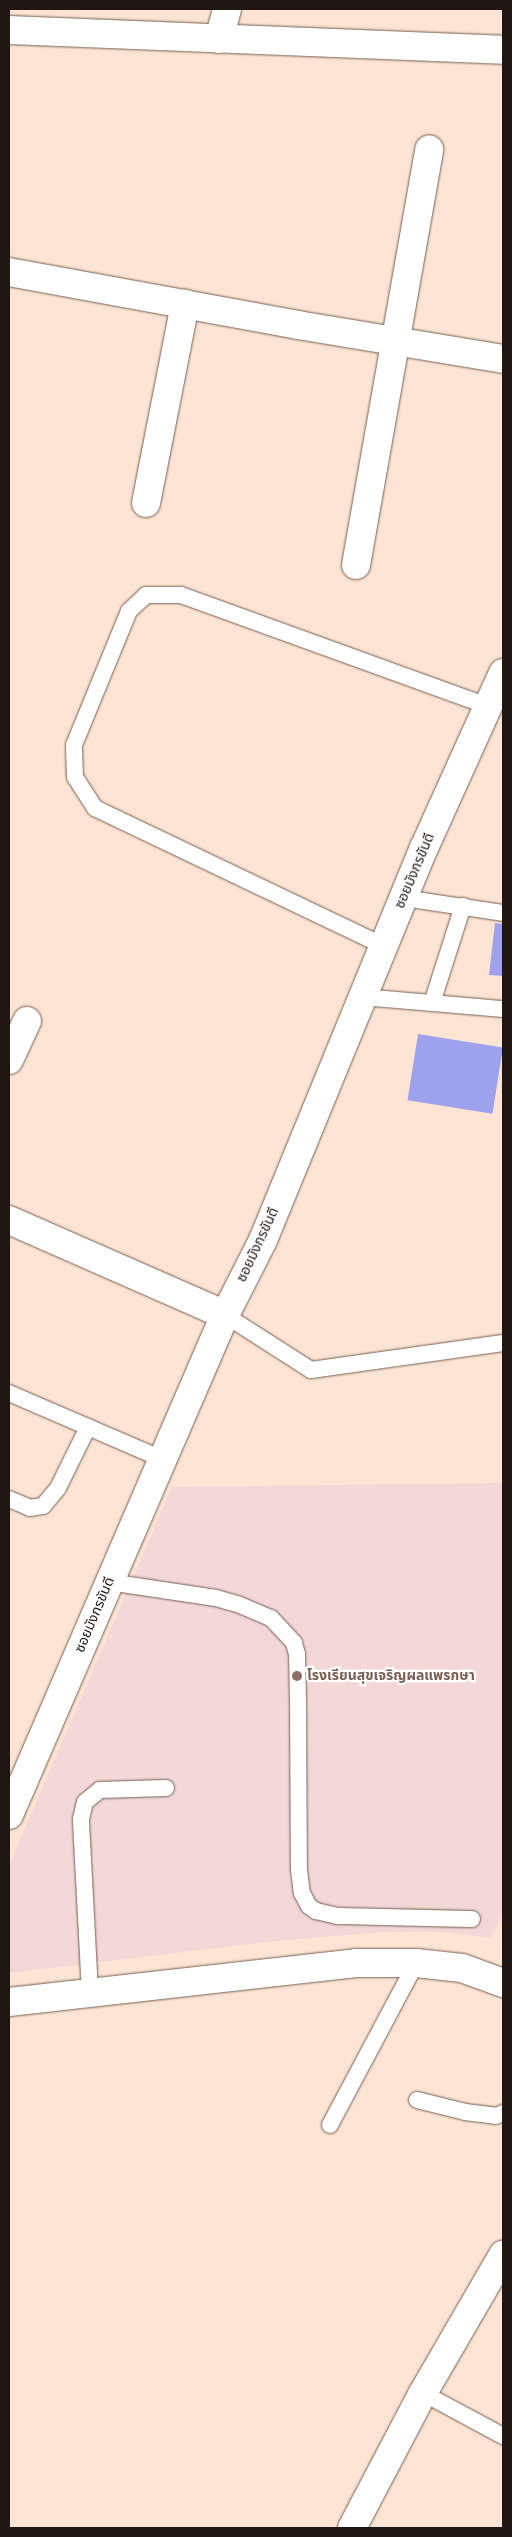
<!DOCTYPE html>
<html>
<head>
<meta charset="utf-8">
<style>
  body { margin:0 }
  #map { position:relative; width:512px; height:2537px; overflow:hidden; background:#fde4d4; font-family:"Times New Roman","Noto Sans Thai",serif }
  div>[style] { position:absolute }
  .industrial>* { inset:0; background:#f3d8d7 }
  .building>* { inset:0; background:#9ea2ec; transform-origin:0 0 }
  .roads { filter:drop-shadow(0 0 1px #756052) drop-shadow(0 0 1px #756052) }
  .service>* { height:16px; margin:-8px; padding:0 8px; transform-origin:8px; border-radius:8px; background:#fff }
  .minor>* { height:28px; margin:-14px; padding:0 14px; transform-origin:14px; border-radius:14px; background:#fff }
  .tertiary>* { height:28px; margin:-14px; padding:0 14px; transform-origin:14px; border-radius:14px; background:#fff }
  .dots>* { width:14px; height:14px; translate:-50% -50%; box-sizing:border-box; border:2px solid #fff; border-radius:50% }
  span { translate:-50% -50%; white-space:nowrap; text-align:center; line-height:1.15; -webkit-text-stroke:4.5px #fff; paint-order:stroke }
  .street-label { font-size:14px; color:#1f1611 }
  .education-label { font-size:14px; color:#785e54; font-weight:700 }
  .left { translate:0 -50%; text-align:left }
  .frame { position:absolute; inset:0; border:10px solid #1f1611; pointer-events:none }
</style>
</head>
<body>
<div id="map">
  <div class="industrial">
    <div style="clip-path:polygon(503px 1483px,503px 1914px,491px 1938px,445px 1932px,382px 1932px,275px 1941px,9px 1973px,9px 1865px,172px 1487px)"></div>
  </div>
  <div class="building">
    <div style="clip-path:polygon(495px 923px,503px 924px,503px 976px,489px 975px)"></div>
    <div style="left:418px;top:1034px;width:86px;height:67px;rotate:9deg"></div>
  </div>
  <div class="roads">
    <div class="service">
      <div style="left:404px;top:898px;width:100px;rotate:8.6deg"></div>
      <div style="left:384px;top:946px;width:320px;rotate:-154.5deg"></div>
      <div style="left:95px;top:808px;width:37px;rotate:-123deg"></div>
      <div style="left:75px;top:777px;width:32px;rotate:-92deg"></div>
      <div style="left:74px;top:745px;width:145px;rotate:-67.7deg"></div>
      <div style="left:129px;top:611px;width:23px;rotate:-43deg"></div>
      <div style="left:146px;top:595px;width:35px"></div>
      <div style="left:181px;top:595px;width:326px;rotate:19.9deg"></div>
      <div style="left:362px;top:997px;width:142px;rotate:4.9deg"></div>
      <div style="left:432px;top:1003px;width:102px;rotate:-72.3deg"></div>
      <div style="left:225px;top:1315px;width:102px;rotate:32.6deg"></div>
      <div style="left:311px;top:1370px;width:194px;rotate:-8deg"></div>
      <div style="left:9px;top:1393px;width:167px;rotate:23.3deg"></div>
      <div style="left:9px;top:1499px;width:23px;rotate:23deg"></div>
      <div style="left:30px;top:1508px;width:13px;rotate:-9deg"></div>
      <div style="left:43px;top:1506px;width:23px;rotate:-50deg"></div>
      <div style="left:58px;top:1488px;width:68px;rotate:-63.8deg"></div>
      <div style="left:109px;top:1582px;width:108px;rotate:8.5deg"></div>
      <div style="left:216px;top:1598px;width:25px;rotate:16deg"></div>
      <div style="left:240px;top:1605px;width:34px;rotate:23deg"></div>
      <div style="left:271px;top:1618px;width:34px;rotate:47deg"></div>
      <div style="left:294px;top:1643px;width:11px;rotate:75deg"></div>
      <div style="left:297px;top:1654px;width:46px;rotate:88.8deg"></div>
      <div style="left:298px;top:1700px;width:170px;rotate:89.7deg"></div>
      <div style="left:299px;top:1870px;width:23px;rotate:83deg"></div>
      <div style="left:302px;top:1893px;width:15px;rotate:62deg"></div>
      <div style="left:309px;top:1906px;width:9px;rotate:36deg"></div>
      <div style="left:316px;top:1911px;width:23px;rotate:13deg"></div>
      <div style="left:338px;top:1916px;width:134px;rotate:1.3deg"></div>
      <div style="left:90px;top:1993px;width:174px;rotate:-93deg"></div>
      <div style="left:81px;top:1819px;width:17px;rotate:-77deg"></div>
      <div style="left:85px;top:1802px;width:19px;rotate:-39deg"></div>
      <div style="left:100px;top:1790px;width:66px;rotate:-1.7deg"></div>
      <div style="left:417px;top:2100px;width:49px;rotate:14deg"></div>
      <div style="left:465px;top:2112px;width:31px;rotate:7deg"></div>
      <div style="left:496px;top:2116px;width:8px;rotate:-23deg"></div>
      <div style="left:330px;top:2125px;width:183px;rotate:-62deg"></div>
      <div style="left:423px;top:2393px;width:91px;rotate:28.3deg"></div>
    </div>
    <div class="minor">
      <div style="left:9px;top:30px;width:494px;rotate:2.3deg"></div>
      <div style="left:219px;top:39px;width:31px;rotate:-75deg"></div>
      <div style="left:9px;top:272px;width:294px;rotate:10.4deg"></div>
      <div style="left:298px;top:325px;width:208px;rotate:9.4deg"></div>
      <div style="left:146px;top:503px;width:203px;rotate:-78.9deg"></div>
      <div style="left:356px;top:565px;width:422px;rotate:-80deg"></div>
      <div style="left:9px;top:1060px;width:43px;rotate:-65.2deg"></div>
      <div style="left:9px;top:1220px;width:236px;rotate:23.7deg"></div>
      <div style="left:352px;top:2528px;width:153px;rotate:-62.3deg"></div>
      <div style="left:423px;top:2393px;width:160px;rotate:-59.9deg"></div>
    </div>
    <div class="tertiary">
      <div style="left:9px;top:1815px;width:545px;rotate:-66.64deg"></div>
      <div style="left:225px;top:1315px;width:84px;rotate:-63.1deg"></div>
      <div style="left:263px;top:1240px;width:424px;rotate:-67.7deg"></div>
      <div style="left:424px;top:848px;width:192px;rotate:-65.7deg"></div>
      <div style="left:9px;top:2002px;width:349px;rotate:-6.4deg"></div>
      <div style="left:356px;top:1963px;width:60px"></div>
      <div style="left:416px;top:1963px;width:46px;rotate:6.2deg"></div>
      <div style="left:462px;top:1968px;width:44px;rotate:20.1deg"></div>
    </div>
  </div>
  <div class="dots">
    <div style="left:297px;top:1676px;background:#8d6e63"></div>
  </div>
  <div class="street-label">
    <span style="left:415px;top:871px;rotate:-67deg">ซอยมังกรขันดี</span>
    <span style="left:258px;top:1245px;rotate:-65deg">ซอยมังกรขันดี</span>
    <span style="left:95px;top:1615px;rotate:-67deg">ซอยมังกรขันดี</span>
  </div>
  <div class="education-label">
    <span class="left" style="left:307px;top:1676px">โรงเรียนสุขเจริญผลแพรกษา</span>
  </div>
  <div class="frame"></div>
</div>
</body>
</html>
